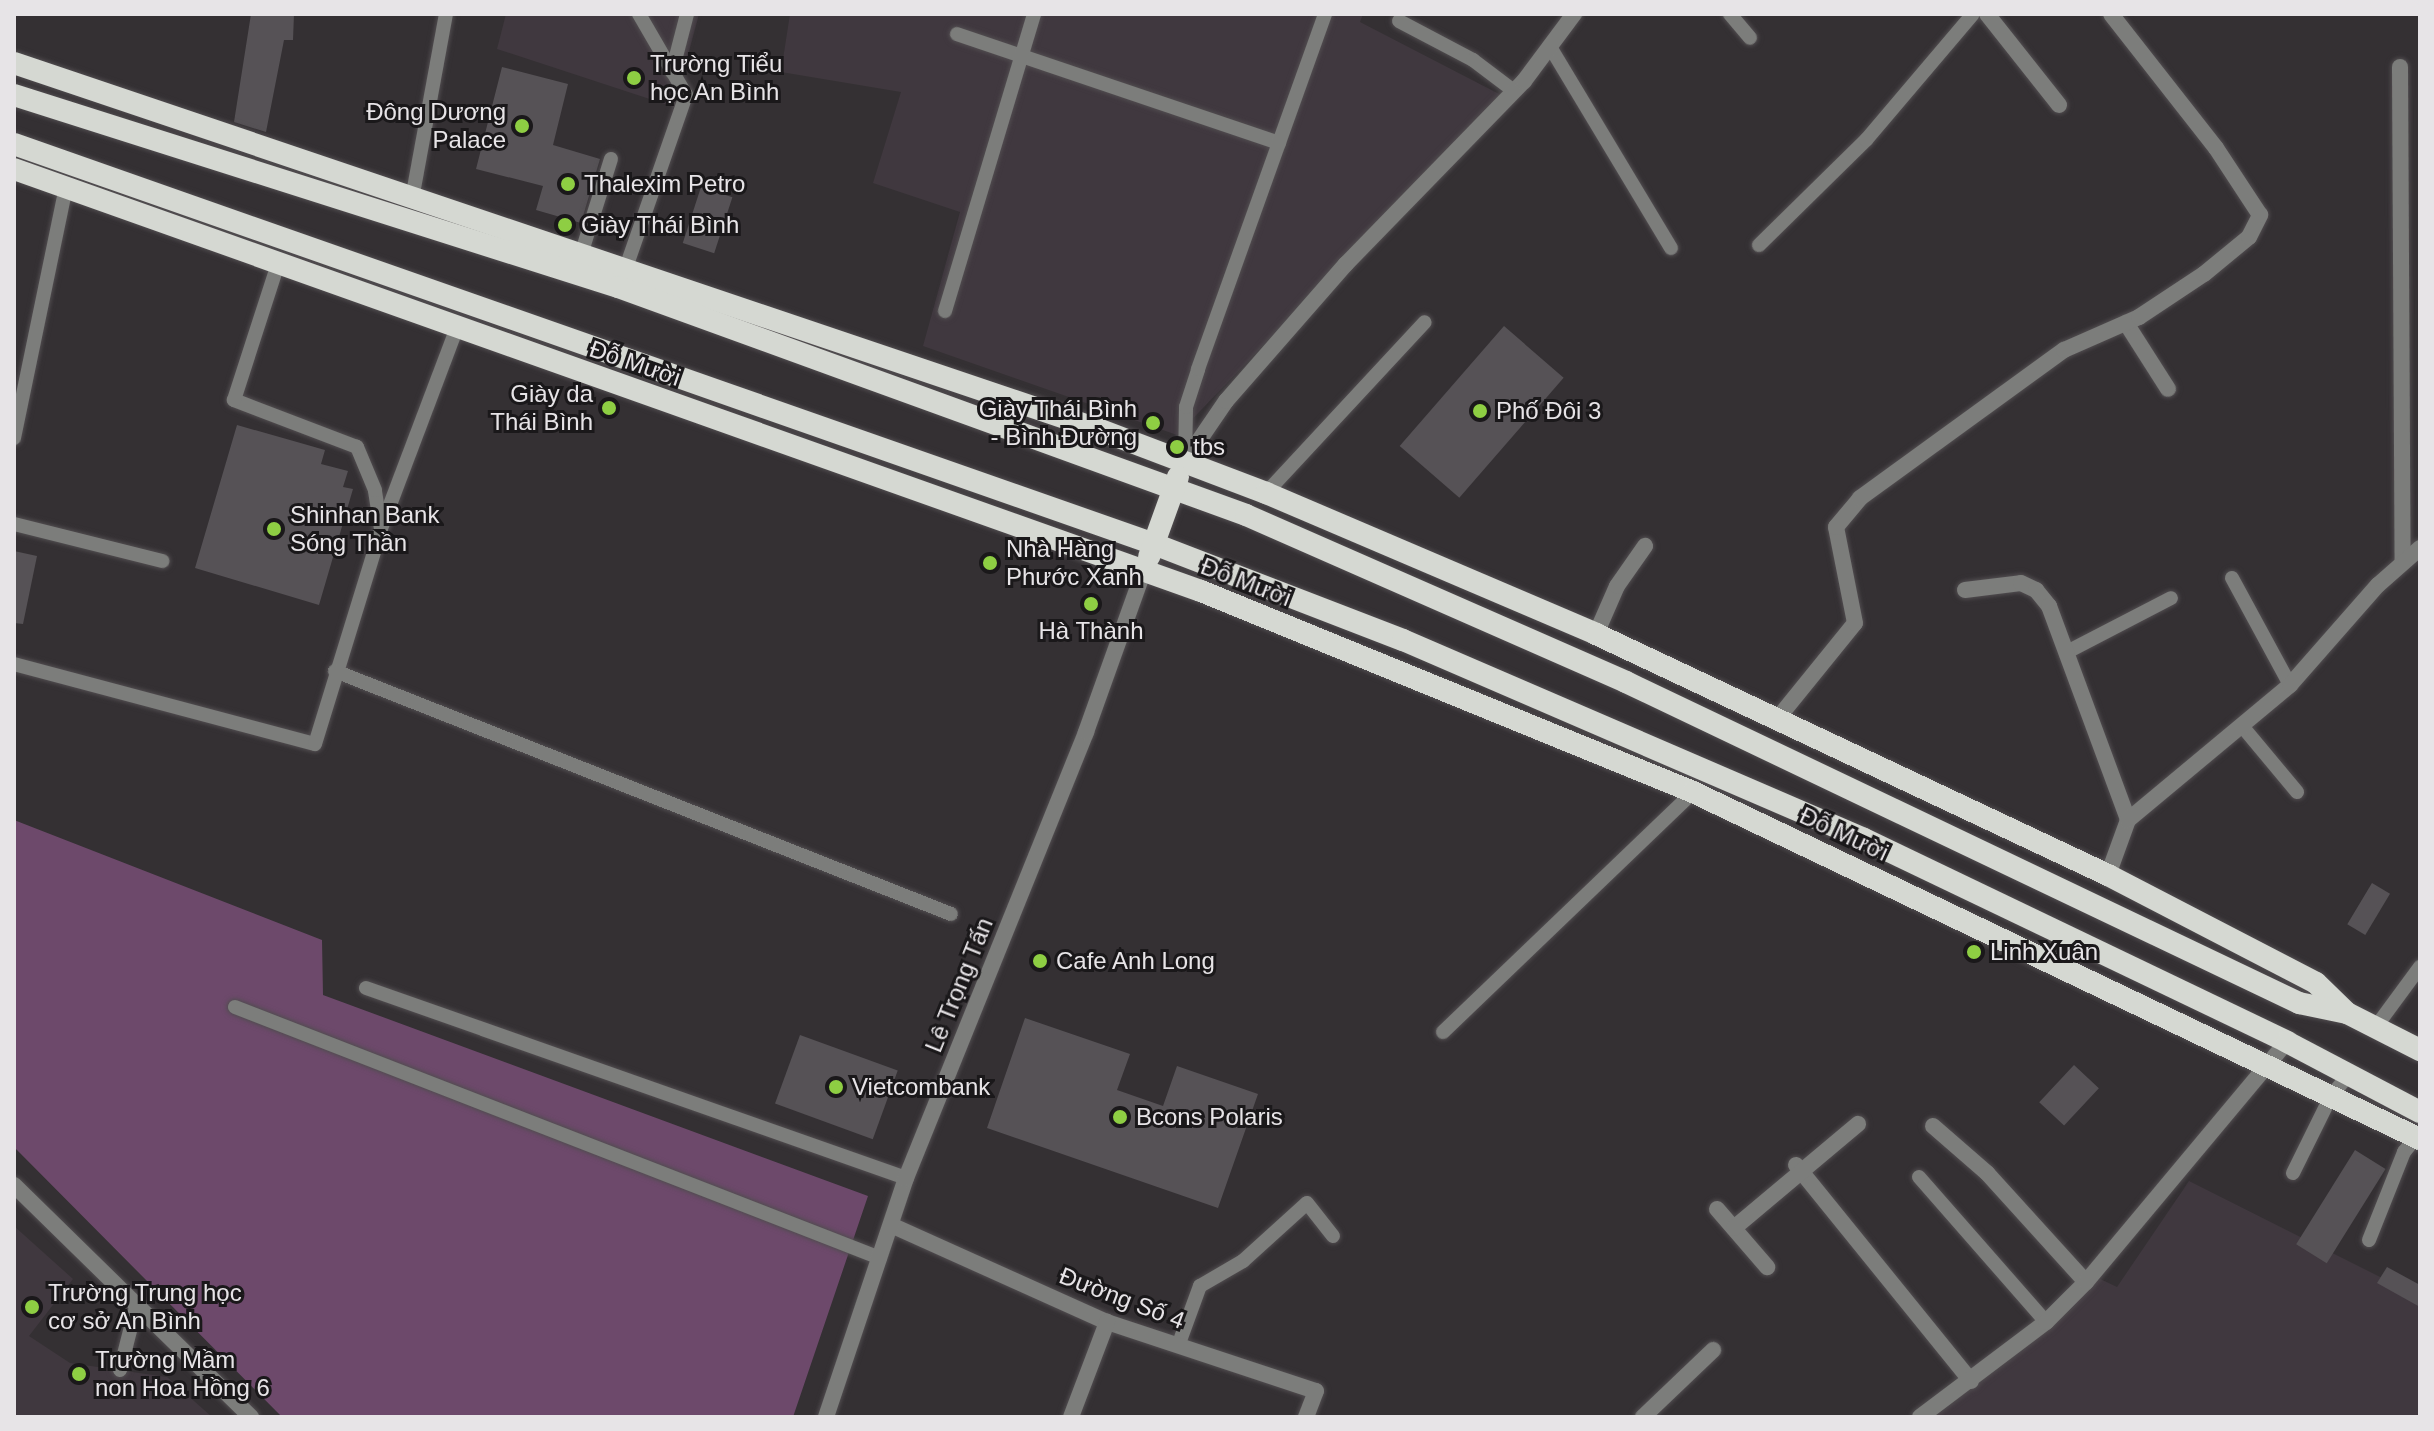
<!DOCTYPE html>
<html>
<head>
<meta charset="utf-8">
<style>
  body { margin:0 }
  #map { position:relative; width:2434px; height:1431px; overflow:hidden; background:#343033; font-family:Helvetica,sans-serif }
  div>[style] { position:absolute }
  .built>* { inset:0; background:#40383f }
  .green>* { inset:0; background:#6d496b }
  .building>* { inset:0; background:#565256; transform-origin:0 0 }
  .roads { filter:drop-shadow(0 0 2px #514d50) drop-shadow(0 0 2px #514d50) }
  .service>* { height:14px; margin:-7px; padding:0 7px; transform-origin:7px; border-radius:7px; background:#7c7d7b }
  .minor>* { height:16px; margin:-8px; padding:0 8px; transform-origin:8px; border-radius:8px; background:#7c7d7b }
  .tertiary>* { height:16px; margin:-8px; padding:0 8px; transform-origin:8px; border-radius:8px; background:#7c7d7b }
  .trunk>* { height:22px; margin:-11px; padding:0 11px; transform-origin:11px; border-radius:11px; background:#d5d8d2 }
  .dots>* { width:22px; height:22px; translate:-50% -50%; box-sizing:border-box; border:4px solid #1a181a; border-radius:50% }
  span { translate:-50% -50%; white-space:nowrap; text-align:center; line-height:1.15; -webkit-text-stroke:6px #1a181a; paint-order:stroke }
  .poi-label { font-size:24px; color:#e7e4e7 }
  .left { translate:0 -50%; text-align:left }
  .right { translate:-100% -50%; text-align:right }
  .street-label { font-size:24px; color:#e7e4e7 }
  .frame { position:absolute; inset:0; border:16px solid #e7e4e7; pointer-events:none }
</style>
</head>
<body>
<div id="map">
  <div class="built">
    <div style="clip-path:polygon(506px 14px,699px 14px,674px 107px,497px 49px)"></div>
    <div style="clip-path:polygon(790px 14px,1363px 14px,1360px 22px,1503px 96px,1177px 435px,923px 346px,960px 212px,873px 183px,901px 92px,781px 72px)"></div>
    <div style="clip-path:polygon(2189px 1181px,2420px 1297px,2420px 1417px,1925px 1417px,2094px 1276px,2117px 1287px)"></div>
    <div style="clip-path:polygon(14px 1226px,73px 1279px,29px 1336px,70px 1363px,167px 1377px,212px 1417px,14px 1417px)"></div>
  </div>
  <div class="green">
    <div style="clip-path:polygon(14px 820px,322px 940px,323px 995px,868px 1196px,793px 1417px,282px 1417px,14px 1147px)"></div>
  </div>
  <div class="building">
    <div style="clip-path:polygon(251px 14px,294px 14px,293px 40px,284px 40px,266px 132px,234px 122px)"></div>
    <div style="clip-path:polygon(502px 67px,568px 84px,553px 145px,600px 159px,581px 223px,536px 210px,543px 186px,476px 169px)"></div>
    <div style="left:701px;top:187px;width:33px;height:59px;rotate:18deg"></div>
    <div style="left:1504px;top:326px;width:79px;height:159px;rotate:41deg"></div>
    <div style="clip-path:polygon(237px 425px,325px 450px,321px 464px,348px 471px,343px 487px,353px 489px,319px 605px,195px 568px)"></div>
    <div style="clip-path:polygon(14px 551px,37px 556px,23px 624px,14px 623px)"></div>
    <div style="left:2372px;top:883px;width:21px;height:48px;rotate:31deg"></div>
    <div style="clip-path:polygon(1025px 1018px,1130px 1054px,1117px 1090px,1163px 1106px,1177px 1066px,1258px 1094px,1218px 1208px,987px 1128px)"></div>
    <div style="left:800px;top:1035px;width:104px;height:73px;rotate:20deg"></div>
    <div style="left:2074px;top:1065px;width:34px;height:51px;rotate:43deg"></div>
    <div style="left:2355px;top:1150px;width:36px;height:111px;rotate:32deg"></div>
    <div style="clip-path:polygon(2387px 1267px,2420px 1285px,2420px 1307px,2377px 1283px)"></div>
  </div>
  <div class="roads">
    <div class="service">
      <div style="left:1730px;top:14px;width:31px;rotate:50deg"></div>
      <div style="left:1399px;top:21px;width:84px;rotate:27.8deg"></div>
      <div style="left:1473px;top:60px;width:51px;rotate:37.1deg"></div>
      <div style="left:957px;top:34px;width:340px;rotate:18.7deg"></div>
      <div style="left:1552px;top:50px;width:231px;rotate:59deg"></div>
      <div style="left:672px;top:72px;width:60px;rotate:-75.5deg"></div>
      <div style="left:412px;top:199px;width:188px;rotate:-79.6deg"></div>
      <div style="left:1759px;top:245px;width:150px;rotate:-44.5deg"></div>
      <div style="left:1866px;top:140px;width:165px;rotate:-49.7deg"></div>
      <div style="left:579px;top:261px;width:107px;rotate:-72.6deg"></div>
      <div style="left:623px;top:276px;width:192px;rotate:-70.8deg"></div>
      <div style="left:686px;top:95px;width:94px;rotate:-120.1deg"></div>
      <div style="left:945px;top:311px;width:310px;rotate:-73.3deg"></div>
      <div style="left:14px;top:438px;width:256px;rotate:-78.3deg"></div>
      <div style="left:1185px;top:461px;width:54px;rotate:-88.9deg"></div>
      <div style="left:1186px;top:407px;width:40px;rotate:-72deg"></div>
      <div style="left:1198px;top:369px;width:377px;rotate:-70.3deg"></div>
      <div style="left:1266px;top:493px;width:233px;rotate:-47.1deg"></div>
      <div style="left:14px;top:524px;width:153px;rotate:14deg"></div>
      <div style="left:382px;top:526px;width:212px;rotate:-69.3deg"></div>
      <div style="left:2232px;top:578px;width:122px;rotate:61.5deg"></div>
      <div style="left:2067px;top:652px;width:117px;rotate:-27.4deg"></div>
      <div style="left:14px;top:664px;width:311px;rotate:14.9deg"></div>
      <div style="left:315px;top:744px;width:225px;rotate:-72.9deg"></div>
      <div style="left:381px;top:529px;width:39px;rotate:-99deg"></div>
      <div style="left:375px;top:490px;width:47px;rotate:-112.7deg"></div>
      <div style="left:357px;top:447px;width:132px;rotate:-159.1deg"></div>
      <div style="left:234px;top:400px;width:146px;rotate:-72.1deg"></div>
      <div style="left:335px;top:671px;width:662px;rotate:21.53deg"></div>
      <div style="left:2242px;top:726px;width:86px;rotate:50.2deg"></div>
      <div style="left:366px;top:988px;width:572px;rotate:19.38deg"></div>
      <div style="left:235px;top:1007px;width:692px;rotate:21.26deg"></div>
      <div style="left:2375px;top:1028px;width:76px;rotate:-53.6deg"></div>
      <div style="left:1443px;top:1032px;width:347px;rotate:-43.8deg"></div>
      <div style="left:2293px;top:1173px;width:86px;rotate:-63.7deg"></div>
      <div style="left:2331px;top:1096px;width:26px;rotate:-50deg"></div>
      <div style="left:1919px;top:1177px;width:193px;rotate:48.8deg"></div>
      <div style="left:2369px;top:1240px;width:95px;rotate:-68.3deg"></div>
      <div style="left:2404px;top:1152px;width:19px;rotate:-51deg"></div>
      <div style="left:1178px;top:1346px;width:64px;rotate:-69.9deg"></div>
      <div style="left:1200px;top:1286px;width:50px;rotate:-30.2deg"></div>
      <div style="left:1243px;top:1261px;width:86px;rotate:-42.2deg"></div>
      <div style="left:1307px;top:1203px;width:42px;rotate:51.8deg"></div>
      <div style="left:120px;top:1370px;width:65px;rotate:-75.7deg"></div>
    </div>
    <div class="minor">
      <div style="left:1987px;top:14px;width:116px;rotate:51.6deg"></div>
      <div style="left:2400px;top:67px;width:492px;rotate:89.7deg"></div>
      <div style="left:2126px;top:323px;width:78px;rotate:57.5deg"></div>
      <div style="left:1185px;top:461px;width:73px;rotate:-55.7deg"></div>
      <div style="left:1226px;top:401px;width:182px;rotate:-48.8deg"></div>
      <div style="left:1346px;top:264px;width:255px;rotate:-45.8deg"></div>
      <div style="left:1524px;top:81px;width:84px;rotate:-53.3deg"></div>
      <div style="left:1965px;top:590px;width:56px;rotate:-7.1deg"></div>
      <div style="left:2021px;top:583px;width:17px;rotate:25deg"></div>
      <div style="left:2036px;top:590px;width:21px;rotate:51deg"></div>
      <div style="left:2049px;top:606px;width:228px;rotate:69.7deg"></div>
      <div style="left:1596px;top:634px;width:52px;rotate:-66.4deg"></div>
      <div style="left:1617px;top:586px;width:49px;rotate:-55deg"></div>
      <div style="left:1778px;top:718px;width:122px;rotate:-51deg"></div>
      <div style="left:1855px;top:623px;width:98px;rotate:-101.2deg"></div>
      <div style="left:1836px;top:527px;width:38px;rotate:-50deg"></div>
      <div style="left:1860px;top:498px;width:252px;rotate:-36deg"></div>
      <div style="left:2064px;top:350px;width:82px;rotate:-23.7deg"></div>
      <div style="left:2139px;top:317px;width:78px;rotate:-33.5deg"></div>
      <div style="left:2204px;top:274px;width:58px;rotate:-39.4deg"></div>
      <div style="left:2249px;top:237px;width:25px;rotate:-63deg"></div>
      <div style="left:2260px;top:215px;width:80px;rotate:-123.3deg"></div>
      <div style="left:2216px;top:148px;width:170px;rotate:-128.1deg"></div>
      <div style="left:2108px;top:875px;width:59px;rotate:-70deg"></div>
      <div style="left:2128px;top:820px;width:211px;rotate:-39.8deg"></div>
      <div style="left:2290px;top:685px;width:133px;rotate:-48.7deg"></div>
      <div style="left:2378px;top:585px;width:56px;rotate:-41.4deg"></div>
      <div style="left:1933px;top:1126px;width:72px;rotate:41deg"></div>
      <div style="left:1987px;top:1173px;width:147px;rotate:47.8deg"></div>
      <div style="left:1796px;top:1165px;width:278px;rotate:51deg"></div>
      <div style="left:1717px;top:1209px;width:77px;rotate:49.2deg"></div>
      <div style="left:891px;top:1225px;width:237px;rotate:24.2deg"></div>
      <div style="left:1107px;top:1322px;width:220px;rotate:18.3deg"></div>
      <div style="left:1316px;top:1391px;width:28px;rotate:111deg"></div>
      <div style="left:1734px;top:1228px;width:162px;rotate:-40deg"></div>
      <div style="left:1071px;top:1417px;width:102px;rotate:-69.2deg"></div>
      <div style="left:1643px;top:1417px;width:97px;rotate:-43.7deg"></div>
      <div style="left:1920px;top:1417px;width:158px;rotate:-37deg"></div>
      <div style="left:2046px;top:1322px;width:57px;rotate:-45deg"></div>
      <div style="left:2086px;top:1282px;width:313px;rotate:-50.1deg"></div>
    </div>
    <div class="tertiary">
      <div style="left:14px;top:1185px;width:332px;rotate:44.4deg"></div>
      <div style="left:826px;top:1417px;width:252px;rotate:-71.5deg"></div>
      <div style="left:906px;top:1178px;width:481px;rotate:-68deg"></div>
      <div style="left:1086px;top:732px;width:169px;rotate:-70.3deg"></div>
    </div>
    <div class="trunk">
      <div style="left:14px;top:63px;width:1141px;rotate:18.66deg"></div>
      <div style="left:1095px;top:428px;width:183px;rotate:20.8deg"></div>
      <div style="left:1266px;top:493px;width:359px;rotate:23.1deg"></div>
      <div style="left:1596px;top:634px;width:566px;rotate:25.21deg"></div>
      <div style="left:2108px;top:875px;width:234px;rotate:27.4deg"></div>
      <div style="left:2316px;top:983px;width:43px;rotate:44.1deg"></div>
      <div style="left:14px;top:95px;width:634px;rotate:17.63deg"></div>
      <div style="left:618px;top:287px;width:668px;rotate:19.95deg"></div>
      <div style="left:1246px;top:515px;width:415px;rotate:23.7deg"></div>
      <div style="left:1626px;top:682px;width:746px;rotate:25.5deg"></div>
      <div style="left:2299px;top:1003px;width:49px;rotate:11.8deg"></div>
      <div style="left:2347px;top:1013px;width:82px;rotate:26.9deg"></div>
      <div style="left:14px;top:144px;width:1208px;rotate:19.33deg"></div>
      <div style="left:1154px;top:544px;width:267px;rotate:21.1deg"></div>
      <div style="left:1403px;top:640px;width:502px;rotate:23.35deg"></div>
      <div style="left:1864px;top:839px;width:469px;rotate:25.6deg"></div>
      <div style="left:2287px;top:1042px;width:150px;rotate:27.8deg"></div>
      <div style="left:14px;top:169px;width:1260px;rotate:19.57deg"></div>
      <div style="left:1201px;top:591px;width:531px;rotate:22.22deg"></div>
      <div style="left:1693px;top:792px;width:806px;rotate:25.52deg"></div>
      <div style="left:1149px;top:557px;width:85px;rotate:-70.1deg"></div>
    </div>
  </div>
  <div class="dots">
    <div style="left:634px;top:78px;background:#8ece43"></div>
    <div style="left:522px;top:126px;background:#8ece43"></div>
    <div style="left:568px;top:184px;background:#8ece43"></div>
    <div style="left:565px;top:225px;background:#8ece43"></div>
    <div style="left:609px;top:408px;background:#8ece43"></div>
    <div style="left:1480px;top:411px;background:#8ece43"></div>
    <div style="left:1153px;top:423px;background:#8ece43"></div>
    <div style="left:1177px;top:447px;background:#8ece43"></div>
    <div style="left:274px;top:529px;background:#8ece43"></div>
    <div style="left:990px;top:563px;background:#8ece43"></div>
    <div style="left:1091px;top:604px;background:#8ece43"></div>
    <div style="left:1974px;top:952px;background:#8ece43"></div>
    <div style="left:1040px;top:961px;background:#8ece43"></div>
    <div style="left:836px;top:1087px;background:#8ece43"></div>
    <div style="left:1120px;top:1117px;background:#8ece43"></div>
    <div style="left:32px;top:1307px;background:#8ece43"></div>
    <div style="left:79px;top:1374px;background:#8ece43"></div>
  </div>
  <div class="poi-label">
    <span class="left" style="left:650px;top:78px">Trường Tiểu<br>học An Bình</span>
    <span class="right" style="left:506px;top:126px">Đông Dương<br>Palace</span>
    <span class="left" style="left:584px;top:184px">Thalexim Petro</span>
    <span class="left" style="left:581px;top:225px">Giày Thái Bình</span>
    <span class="right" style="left:593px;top:408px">Giày da<br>Thái Bình</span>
    <span class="right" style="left:1137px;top:423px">Giày Thái Bình<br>- Bình Đường</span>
    <span class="left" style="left:1496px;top:411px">Phố Đôi 3</span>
    <span class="left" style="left:1193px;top:447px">tbs</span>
    <span class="left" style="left:290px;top:529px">Shinhan Bank<br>Sóng Thần</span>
    <span class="left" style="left:1006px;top:563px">Nhà Hàng<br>Phước Xanh</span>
    <span style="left:1091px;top:631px">Hà Thành</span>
    <span class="left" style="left:1990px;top:952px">Linh Xuân</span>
    <span class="left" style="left:1056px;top:961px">Cafe Anh Long</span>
    <span class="left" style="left:852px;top:1087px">Vietcombank</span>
    <span class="left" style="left:1136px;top:1117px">Bcons Polaris</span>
    <span class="left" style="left:48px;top:1307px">Trường Trung học<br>cơ sở An Bình</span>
    <span class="left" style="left:95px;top:1374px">Trường Mầm<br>non Hoa Hồng 6</span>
  </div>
  <div class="street-label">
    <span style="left:635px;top:363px;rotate:19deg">Đỗ Mười</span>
    <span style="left:1246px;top:582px;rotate:21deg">Đỗ Mười</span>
    <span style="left:1844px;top:834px;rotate:25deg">Đỗ Mười</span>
    <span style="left:959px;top:985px;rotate:-68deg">Lê Trọng Tấn</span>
    <span style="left:1122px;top:1298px;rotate:21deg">Đường Số 4</span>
  </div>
  <div class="frame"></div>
</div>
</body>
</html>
